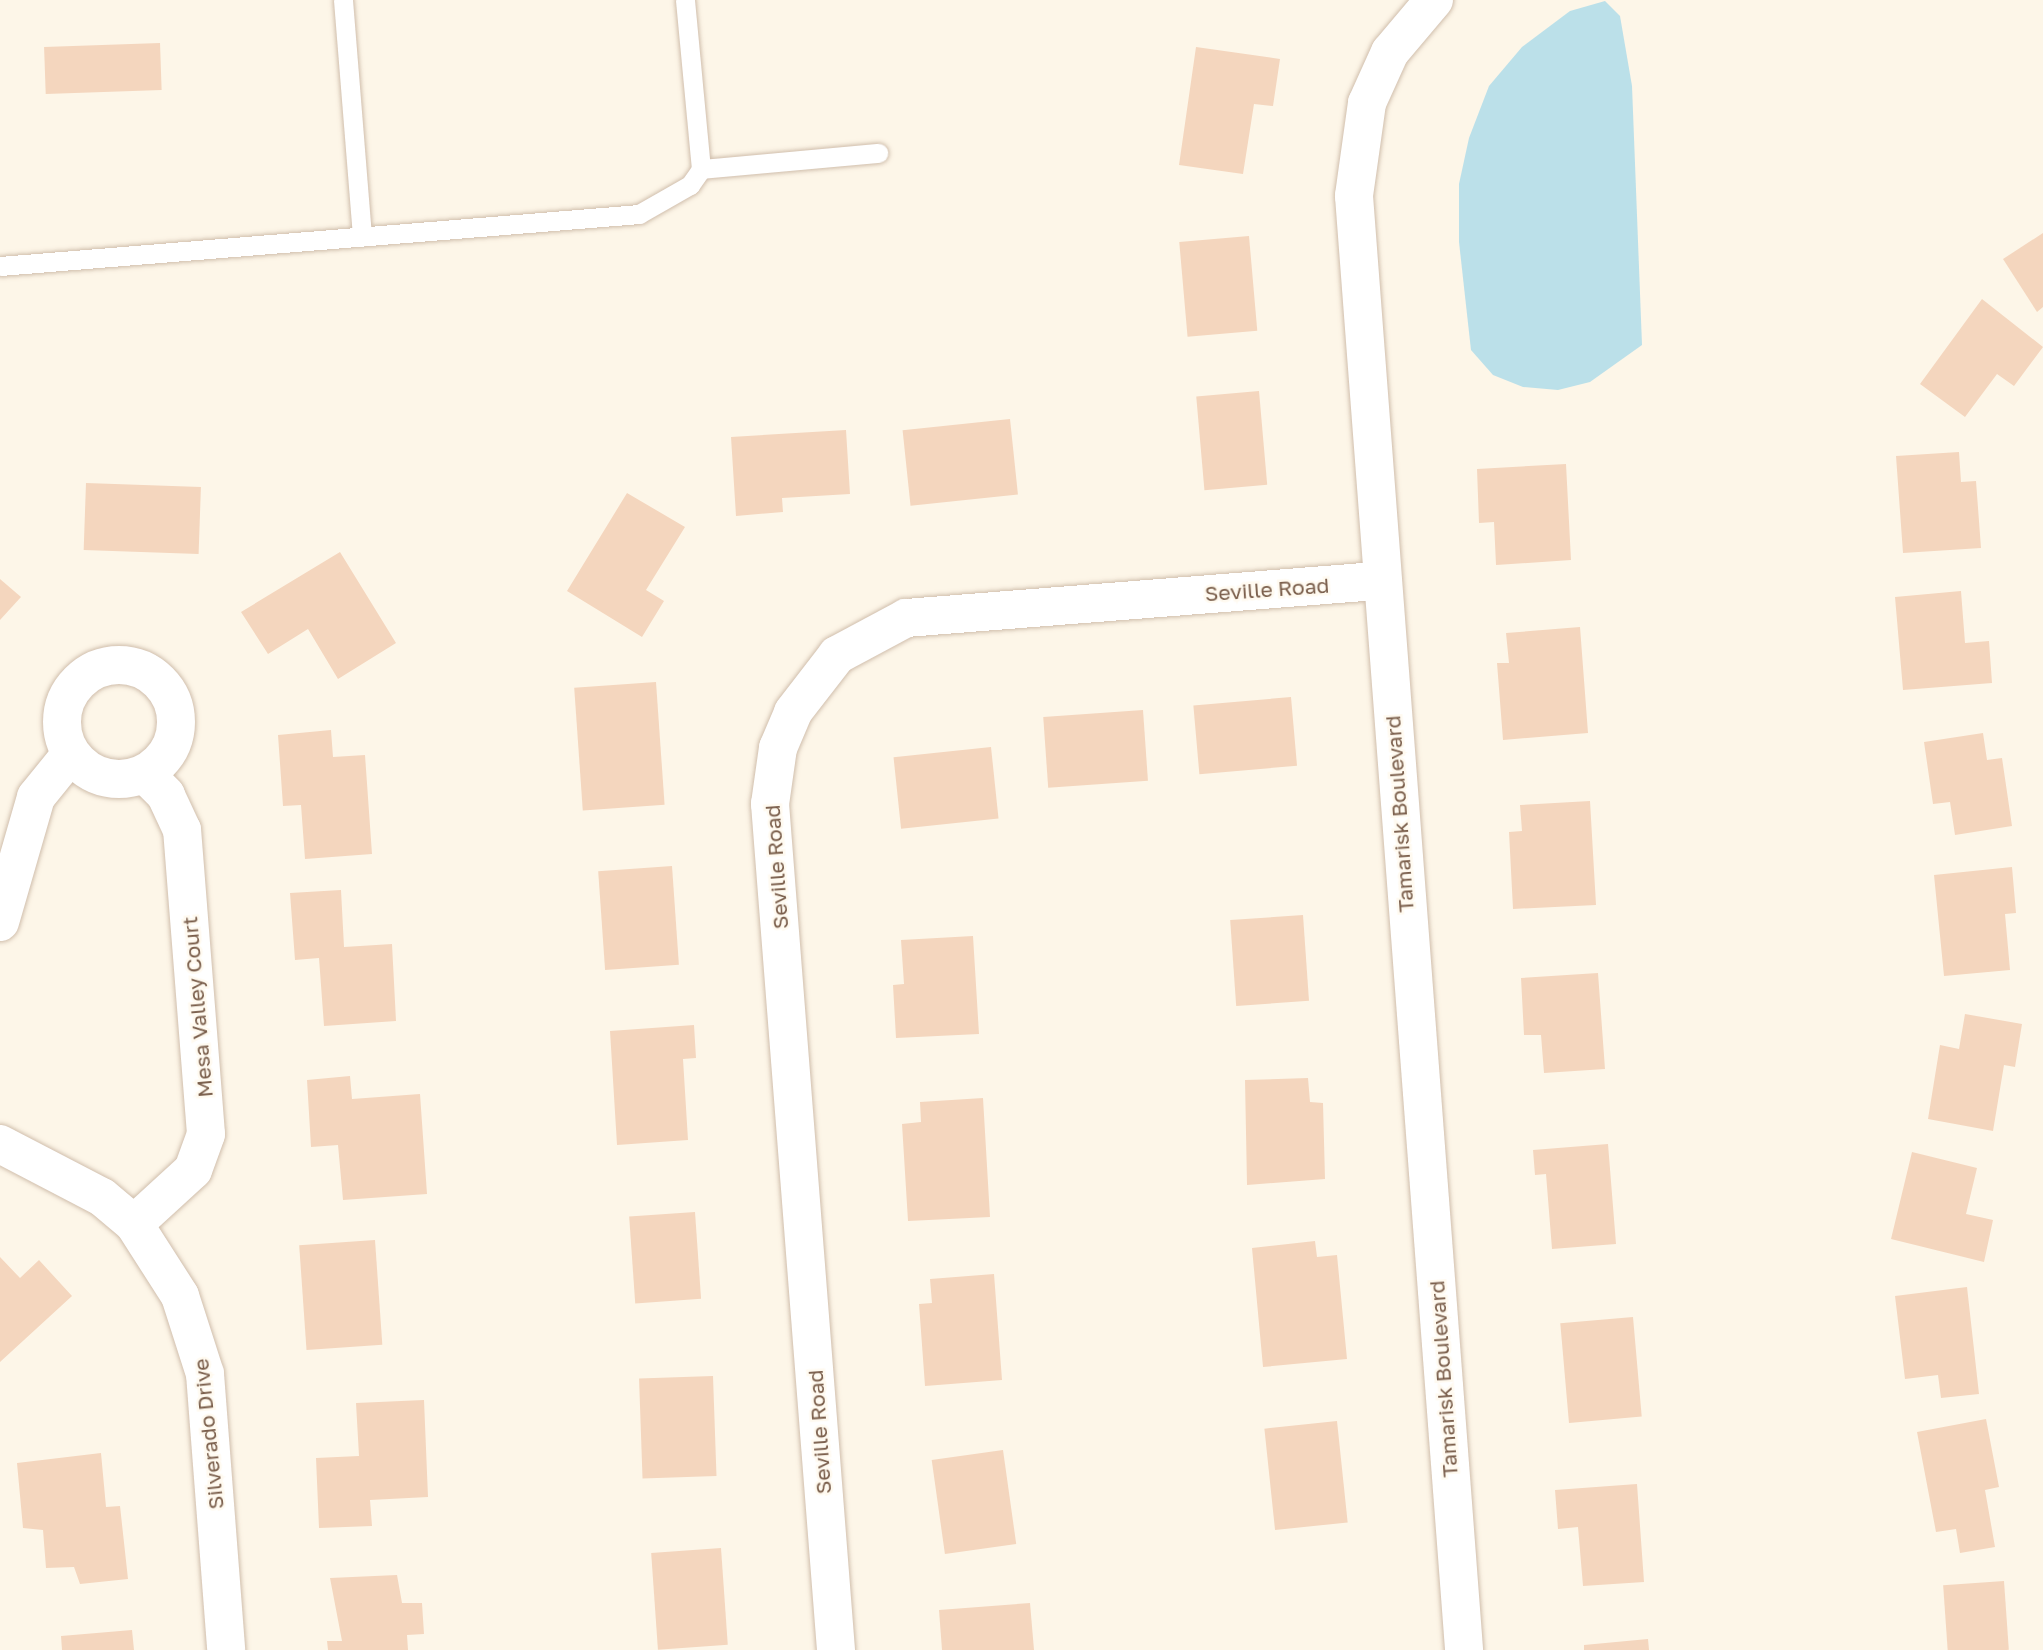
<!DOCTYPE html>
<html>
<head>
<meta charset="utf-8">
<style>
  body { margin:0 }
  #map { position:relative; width:2043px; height:1650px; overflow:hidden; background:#fdf6e8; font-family:"Golos Text",sans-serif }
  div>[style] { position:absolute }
  .water>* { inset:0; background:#bbe0e9 }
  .building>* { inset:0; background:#f4d6be; transform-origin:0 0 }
  .roads { filter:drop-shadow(0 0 2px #d0beac) drop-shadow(0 0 2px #d0beac) }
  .lane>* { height:19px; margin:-9.5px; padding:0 9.5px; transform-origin:9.5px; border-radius:9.5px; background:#fff }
  .street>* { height:38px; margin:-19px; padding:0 19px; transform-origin:19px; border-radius:19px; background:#fff }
  .street>.ring { margin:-19px; padding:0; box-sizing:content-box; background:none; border:38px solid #fff; border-radius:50% }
  span { translate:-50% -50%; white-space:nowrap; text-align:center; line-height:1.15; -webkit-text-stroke:5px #fffaf0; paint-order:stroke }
  .street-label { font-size:21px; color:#795d4a }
</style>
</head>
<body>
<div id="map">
  <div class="water">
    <div style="clip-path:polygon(1605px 1px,1620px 16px,1632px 86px,1642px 345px,1590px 382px,1558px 390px,1523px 387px,1493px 375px,1471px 350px,1459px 242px,1459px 184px,1469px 138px,1489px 86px,1522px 47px,1570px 11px)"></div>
  </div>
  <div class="building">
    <div style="left:160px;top:43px;width:47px;height:116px;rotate:88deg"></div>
    <div style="clip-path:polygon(1196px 47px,1280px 59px,1273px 106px,1254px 104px,1243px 174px,1179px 165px)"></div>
    <div style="clip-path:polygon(2043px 233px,2043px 307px,2037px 312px,2003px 259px)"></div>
    <div style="left:1249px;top:236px;width:95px;height:70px;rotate:85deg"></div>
    <div style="clip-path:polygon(1982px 299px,2043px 347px,2014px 386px,1997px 374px,1965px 417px,1920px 384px)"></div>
    <div style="left:1259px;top:391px;width:94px;height:63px;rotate:85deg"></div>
    <div style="left:1010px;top:419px;width:76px;height:108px;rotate:84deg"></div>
    <div style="clip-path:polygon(846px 430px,850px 494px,782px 498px,783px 512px,736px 516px,731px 437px)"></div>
    <div style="clip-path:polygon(1959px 452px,1961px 482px,1976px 481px,1981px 548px,1903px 553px,1896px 456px)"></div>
    <div style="clip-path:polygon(1566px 464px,1571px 560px,1496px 565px,1494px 522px,1479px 523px,1477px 469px)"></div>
    <div style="left:86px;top:483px;width:115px;height:67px;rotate:2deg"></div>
    <div style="clip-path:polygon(627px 493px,685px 527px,646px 590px,664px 601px,642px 637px,567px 591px)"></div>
    <div style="clip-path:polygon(340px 552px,396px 643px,338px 679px,308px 629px,268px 654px,241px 612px)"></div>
    <div style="clip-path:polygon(0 579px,21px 597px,0 620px)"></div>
    <div style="clip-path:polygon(1961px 591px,1965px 643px,1989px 641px,1992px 683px,1903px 690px,1895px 597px)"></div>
    <div style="clip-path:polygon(1580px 627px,1588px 733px,1503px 740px,1497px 663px,1509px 663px,1506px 633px)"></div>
    <div style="left:656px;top:682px;width:123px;height:82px;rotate:86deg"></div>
    <div style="left:1291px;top:697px;width:69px;height:98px;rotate:85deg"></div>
    <div style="left:1143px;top:710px;width:71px;height:100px;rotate:86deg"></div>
    <div style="clip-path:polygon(331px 730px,333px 757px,365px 755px,372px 854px,305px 859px,301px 805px,283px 806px,278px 735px)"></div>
    <div style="clip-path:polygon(1983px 733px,1987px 760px,2002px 758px,2012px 826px,1955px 835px,1950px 802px,1933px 804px,1924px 742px)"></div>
    <div style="left:991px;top:747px;width:72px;height:98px;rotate:84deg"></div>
    <div style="clip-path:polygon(1590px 801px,1596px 905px,1513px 909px,1509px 832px,1522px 831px,1520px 805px)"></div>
    <div style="left:672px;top:866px;width:99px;height:74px;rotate:86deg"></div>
    <div style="clip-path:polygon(2012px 867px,2016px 913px,2005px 914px,2010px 970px,1944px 976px,1934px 875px)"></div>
    <div style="clip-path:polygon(341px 890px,344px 947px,392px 944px,396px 1021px,324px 1026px,319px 958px,295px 960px,290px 893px)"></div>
    <div style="left:1303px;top:915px;width:86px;height:73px;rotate:86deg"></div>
    <div style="clip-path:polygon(973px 936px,979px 1034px,896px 1038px,893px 985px,904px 984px,901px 940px)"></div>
    <div style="clip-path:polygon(1598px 973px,1605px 1069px,1544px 1073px,1541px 1035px,1524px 1035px,1521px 978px)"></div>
    <div style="clip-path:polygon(1965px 1014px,2022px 1024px,2015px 1067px,2004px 1065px,1993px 1131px,1928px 1119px,1940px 1045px,1959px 1049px)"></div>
    <div style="clip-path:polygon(694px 1025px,696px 1058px,683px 1059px,688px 1140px,617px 1145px,610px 1031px)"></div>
    <div style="clip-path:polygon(350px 1076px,352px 1099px,420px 1094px,427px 1194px,343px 1200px,338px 1145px,311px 1147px,307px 1080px)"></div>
    <div style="clip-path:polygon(1308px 1078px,1310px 1102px,1323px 1103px,1325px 1179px,1247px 1185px,1245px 1080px)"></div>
    <div style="clip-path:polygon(983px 1098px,990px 1217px,908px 1221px,902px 1124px,921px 1122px,920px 1102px)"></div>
    <div style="clip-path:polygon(1608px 1144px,1616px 1244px,1552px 1249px,1546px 1174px,1535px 1175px,1533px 1150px)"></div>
    <div style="clip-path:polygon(1912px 1152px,1977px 1168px,1966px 1214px,1993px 1220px,1984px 1262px,1891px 1239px)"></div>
    <div style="left:695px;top:1212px;width:87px;height:66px;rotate:86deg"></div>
    <div style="left:375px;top:1240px;width:105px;height:76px;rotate:86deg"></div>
    <div style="clip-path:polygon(1315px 1241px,1317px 1257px,1337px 1255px,1347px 1359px,1263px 1367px,1252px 1248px)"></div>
    <div style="clip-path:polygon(0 1257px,20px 1278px,39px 1260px,72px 1296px,0 1362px)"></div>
    <div style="clip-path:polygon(994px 1274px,1002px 1380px,925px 1386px,919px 1304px,932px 1303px,930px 1279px)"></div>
    <div style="clip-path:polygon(1967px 1287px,1979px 1394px,1941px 1398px,1938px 1375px,1905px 1379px,1895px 1296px)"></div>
    <div style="left:1633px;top:1317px;width:100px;height:73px;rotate:85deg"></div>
    <div style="left:713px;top:1376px;width:100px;height:74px;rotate:88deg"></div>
    <div style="clip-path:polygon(424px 1400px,428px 1497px,370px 1500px,372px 1526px,319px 1528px,316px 1458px,359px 1456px,356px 1403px)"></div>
    <div style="clip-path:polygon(1986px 1419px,1999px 1487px,1985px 1490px,1995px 1547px,1960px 1553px,1956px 1529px,1936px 1532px,1917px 1432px)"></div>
    <div style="left:1337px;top:1421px;width:102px;height:73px;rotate:84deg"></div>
    <div style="left:1003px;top:1450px;width:95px;height:72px;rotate:82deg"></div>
    <div style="clip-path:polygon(101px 1453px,106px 1507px,120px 1506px,128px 1579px,80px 1584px,74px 1567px,46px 1568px,43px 1530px,23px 1528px,17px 1463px)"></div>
    <div style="clip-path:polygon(1637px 1484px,1644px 1582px,1583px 1586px,1578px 1527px,1558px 1529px,1555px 1490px)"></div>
    <div style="left:721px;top:1548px;width:97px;height:70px;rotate:86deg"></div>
    <div style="clip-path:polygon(397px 1575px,402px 1603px,422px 1603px,424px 1634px,407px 1635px,408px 1650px,328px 1650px,327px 1641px,342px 1641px,330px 1578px)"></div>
    <div style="left:2004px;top:1581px;width:69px;height:61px;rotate:86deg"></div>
    <div style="clip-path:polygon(1030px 1603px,1034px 1650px,942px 1650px,939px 1610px)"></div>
    <div style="clip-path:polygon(132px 1630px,134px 1650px,62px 1650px,61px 1636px)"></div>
    <div style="clip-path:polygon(1648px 1639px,1649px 1650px,1584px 1650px,1584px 1645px)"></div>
  </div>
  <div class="roads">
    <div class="lane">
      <div style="left:343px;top:0;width:237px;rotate:85.4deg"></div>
      <div style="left:685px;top:0;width:170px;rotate:84.6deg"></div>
      <div style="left:701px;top:169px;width:178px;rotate:-5.2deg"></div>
      <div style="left:0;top:266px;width:641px;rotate:-4.65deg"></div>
      <div style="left:639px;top:214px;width:59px;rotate:-29.6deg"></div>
      <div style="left:690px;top:185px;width:19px;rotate:-55deg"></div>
    </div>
    <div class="street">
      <div style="left:1434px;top:0;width:68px;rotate:130.2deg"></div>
      <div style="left:1390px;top:52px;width:56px;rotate:114.3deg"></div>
      <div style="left:1367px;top:103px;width:94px;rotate:98deg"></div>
      <div style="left:1354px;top:196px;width:1458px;rotate:85.67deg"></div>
      <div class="ring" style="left:62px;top:665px;width:76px;height:76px"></div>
      <div style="left:0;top:922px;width:130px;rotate:-73.9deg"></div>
      <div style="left:36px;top:797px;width:55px;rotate:-50.9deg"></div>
      <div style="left:0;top:1144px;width:115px;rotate:27.5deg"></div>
      <div style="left:102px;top:1197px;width:42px;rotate:40.2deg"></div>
      <div style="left:134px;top:1224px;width:85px;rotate:57.4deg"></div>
      <div style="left:180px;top:1296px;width:82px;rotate:72.2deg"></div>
      <div style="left:205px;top:1374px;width:277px;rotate:85.6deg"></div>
      <div style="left:134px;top:1224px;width:80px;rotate:-42.5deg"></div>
      <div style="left:193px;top:1170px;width:38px;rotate:-70deg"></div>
      <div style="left:206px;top:1134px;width:305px;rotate:-94.5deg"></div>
      <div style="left:182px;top:830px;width:38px;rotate:-115deg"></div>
      <div style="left:166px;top:795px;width:30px;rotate:-135deg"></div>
      <div style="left:836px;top:1650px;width:849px;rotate:-94.46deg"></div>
      <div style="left:770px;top:804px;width:57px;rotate:-81.9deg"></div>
      <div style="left:778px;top:748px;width:39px;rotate:-67deg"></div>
      <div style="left:793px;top:712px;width:72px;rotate:-52.3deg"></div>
      <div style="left:837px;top:655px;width:78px;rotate:-28.2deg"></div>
      <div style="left:906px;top:618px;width:476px;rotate:-4.5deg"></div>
    </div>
  </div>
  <div class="street-label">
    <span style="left:1267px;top:589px;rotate:-4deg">Seville Road</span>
    <span style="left:1399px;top:814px;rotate:-94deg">Tamarisk Boulevard</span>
    <span style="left:776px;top:867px;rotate:-94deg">Seville Road</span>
    <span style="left:197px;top:1007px;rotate:-95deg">Mesa Valley Court</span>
    <span style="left:1443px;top:1379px;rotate:-94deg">Tamarisk Boulevard</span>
    <span style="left:819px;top:1432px;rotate:-94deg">Seville Road</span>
    <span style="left:208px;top:1434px;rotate:-96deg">Silverado Drive</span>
  </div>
</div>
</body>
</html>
